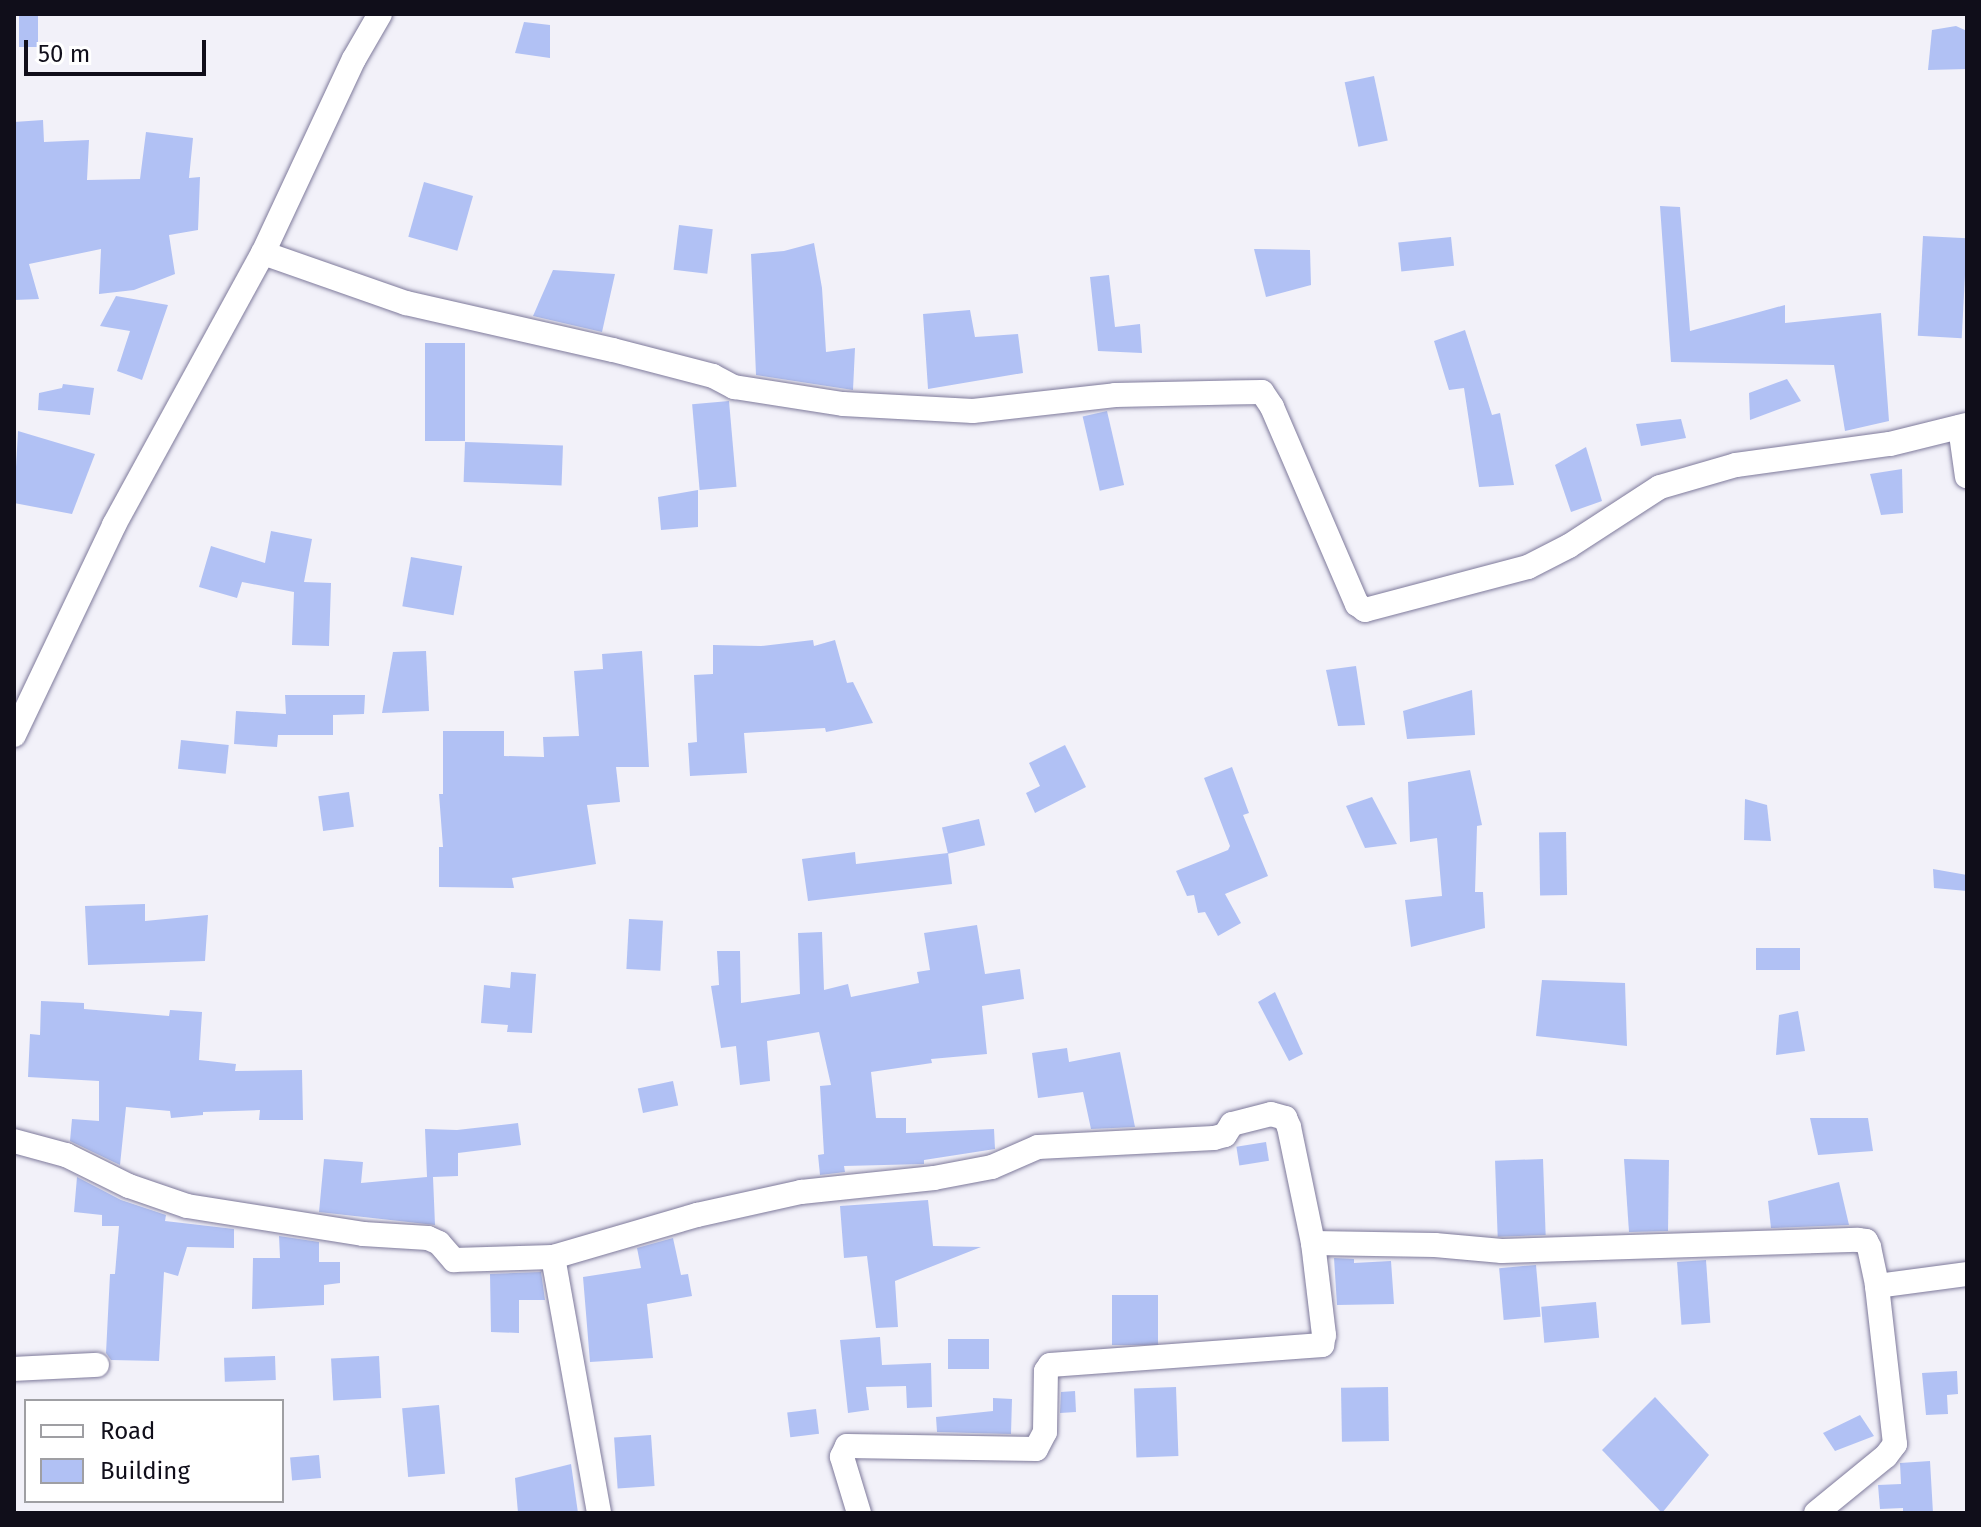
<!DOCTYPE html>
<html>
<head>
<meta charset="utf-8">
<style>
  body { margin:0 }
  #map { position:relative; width:1981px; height:1527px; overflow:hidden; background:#f2f1f9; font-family:"Fira Sans",sans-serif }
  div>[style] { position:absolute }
  .building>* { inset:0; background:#b1c1f4; transform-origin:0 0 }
  .roads { filter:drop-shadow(0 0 2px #7e7a9b) drop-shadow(0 0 2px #7e7a9b) }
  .minor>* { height:24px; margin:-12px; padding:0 12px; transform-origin:12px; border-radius:12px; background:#fff }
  span { translate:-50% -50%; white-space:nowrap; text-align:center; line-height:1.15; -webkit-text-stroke:7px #fff; paint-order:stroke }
  .frame { position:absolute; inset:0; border:16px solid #100e1a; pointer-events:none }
  .legend { position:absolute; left:24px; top:1399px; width:260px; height:104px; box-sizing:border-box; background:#fff; border:2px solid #9f9fa3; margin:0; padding:10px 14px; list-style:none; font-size:24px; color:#100e1a }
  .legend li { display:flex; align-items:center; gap:16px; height:40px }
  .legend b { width:40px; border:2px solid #9f9fa3 }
  .scale { position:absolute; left:24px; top:40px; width:182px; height:36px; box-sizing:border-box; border:4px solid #100e1a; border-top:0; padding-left:10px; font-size:24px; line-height:28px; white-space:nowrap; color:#100e1a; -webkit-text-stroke:6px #fff; paint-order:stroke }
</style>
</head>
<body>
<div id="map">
  <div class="building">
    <div style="left:19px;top:14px;width:19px;height:33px"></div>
    <div style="clip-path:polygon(524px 22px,550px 25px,550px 58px,515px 53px)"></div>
    <div style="clip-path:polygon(1956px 26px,1967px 31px,1967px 69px,1928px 70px,1932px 30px)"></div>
    <div style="left:1374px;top:76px;width:66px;height:30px;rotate:78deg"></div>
    <div style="clip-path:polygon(43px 120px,44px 142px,89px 140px,87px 180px,140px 179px,146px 132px,193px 138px,189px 178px,200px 177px,198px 230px,169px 235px,175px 274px,134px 290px,99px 294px,101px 249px,29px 264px,39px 299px,14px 300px,14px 122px)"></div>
    <div style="left:424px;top:182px;width:51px;height:57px;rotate:16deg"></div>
    <div style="clip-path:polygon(1660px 206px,1680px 207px,1690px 331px,1785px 305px,1785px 323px,1881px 313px,1889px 421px,1845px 431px,1834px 365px,1671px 362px)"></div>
    <div style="left:679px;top:225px;width:34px;height:45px;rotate:7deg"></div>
    <div style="left:1923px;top:236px;width:44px;height:100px;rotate:3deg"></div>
    <div style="left:1451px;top:237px;width:29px;height:53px;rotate:84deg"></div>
    <div style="clip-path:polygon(814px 243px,822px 288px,826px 352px,855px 348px,853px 390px,756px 375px,751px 254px,784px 251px)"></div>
    <div style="clip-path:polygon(1254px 249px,1310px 250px,1311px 285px,1266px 297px)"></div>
    <div style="clip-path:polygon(553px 270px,615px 274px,602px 332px,533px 316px)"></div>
    <div style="clip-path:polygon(1109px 275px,1115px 327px,1140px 324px,1142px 353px,1098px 351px,1090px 277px)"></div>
    <div style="clip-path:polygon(116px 296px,168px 305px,142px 380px,117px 371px,130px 331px,100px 326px)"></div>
    <div style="clip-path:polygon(970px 310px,975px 337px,1018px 334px,1023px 373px,928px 389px,923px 314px)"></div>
    <div style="clip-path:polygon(1465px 330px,1492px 415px,1500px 413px,1514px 485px,1479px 487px,1464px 388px,1449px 390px,1434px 341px)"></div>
    <div style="left:425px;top:343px;width:40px;height:98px"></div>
    <div style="clip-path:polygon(1787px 379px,1801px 401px,1750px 420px,1749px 393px)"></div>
    <div style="clip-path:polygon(63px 384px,94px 388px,90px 415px,38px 410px,39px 393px,62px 388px)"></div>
    <div style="left:729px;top:401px;width:86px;height:37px;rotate:85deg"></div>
    <div style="left:1107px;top:411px;width:76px;height:25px;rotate:77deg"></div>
    <div style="clip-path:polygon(1681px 419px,1686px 438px,1641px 446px,1636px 424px)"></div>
    <div style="clip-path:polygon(18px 431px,95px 454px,72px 514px,14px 503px)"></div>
    <div style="left:465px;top:442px;width:98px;height:40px;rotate:2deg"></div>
    <div style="clip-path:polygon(1586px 447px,1602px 501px,1571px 512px,1555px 465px)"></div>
    <div style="clip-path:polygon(1902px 469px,1903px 513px,1881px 515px,1870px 474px)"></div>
    <div style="clip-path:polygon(698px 490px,698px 527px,661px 530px,658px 497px)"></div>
    <div style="clip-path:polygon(271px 531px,312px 539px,304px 582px,331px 583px,329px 646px,292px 645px,294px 592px,242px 582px,237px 598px,199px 587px,211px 546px,265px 563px)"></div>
    <div style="left:411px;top:557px;width:52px;height:50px;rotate:10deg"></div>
    <div style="clip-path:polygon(813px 640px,814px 646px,835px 640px,847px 683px,853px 682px,873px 723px,826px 732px,825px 728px,744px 733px,747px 773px,690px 776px,688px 743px,697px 742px,694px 675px,713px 674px,713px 645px,761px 646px)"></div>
    <div style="clip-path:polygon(426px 651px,429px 711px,382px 713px,393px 652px)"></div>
    <div style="clip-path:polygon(642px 651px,649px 767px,616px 767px,620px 802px,587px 805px,596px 864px,512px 878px,514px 888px,439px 887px,439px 847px,443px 847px,439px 794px,443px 794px,443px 731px,504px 731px,504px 756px,544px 757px,543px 737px,579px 736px,574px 671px,603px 669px,602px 654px)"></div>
    <div style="clip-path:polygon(1356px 666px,1365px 725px,1338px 726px,1326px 670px)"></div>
    <div style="clip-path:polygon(1472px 690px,1475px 735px,1407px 739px,1403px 711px)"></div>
    <div style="clip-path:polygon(285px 695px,365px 695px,364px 714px,333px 715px,333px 735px,278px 735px,277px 747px,234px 744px,236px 711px,286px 714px)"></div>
    <div style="left:181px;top:740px;width:48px;height:29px;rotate:6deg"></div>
    <div style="clip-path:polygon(1065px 745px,1086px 787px,1035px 813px,1026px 793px,1040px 786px,1029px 763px)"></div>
    <div style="clip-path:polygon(1232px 767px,1249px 813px,1243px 815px,1268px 876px,1225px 894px,1241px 923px,1218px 936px,1205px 912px,1198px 913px,1194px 895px,1187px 896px,1176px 871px,1228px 850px,1230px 846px,1204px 778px)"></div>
    <div style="clip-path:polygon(1470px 770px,1482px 825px,1477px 826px,1475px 892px,1483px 892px,1485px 928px,1411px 947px,1405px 900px,1442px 896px,1437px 838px,1410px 842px,1408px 782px)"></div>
    <div style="left:349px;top:792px;width:35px;height:31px;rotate:82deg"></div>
    <div style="clip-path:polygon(1372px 797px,1397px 844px,1365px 848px,1346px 806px)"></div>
    <div style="clip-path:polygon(1745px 799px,1767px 805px,1771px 841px,1744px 840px)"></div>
    <div style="left:979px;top:819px;width:27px;height:38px;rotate:77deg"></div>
    <div style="left:1566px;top:832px;width:63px;height:27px;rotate:89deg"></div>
    <div style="clip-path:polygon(855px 852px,856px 864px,948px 853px,952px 884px,808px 901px,802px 859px)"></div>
    <div style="clip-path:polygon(1933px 869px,1967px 875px,1967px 891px,1934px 888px)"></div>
    <div style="clip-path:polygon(145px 904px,145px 921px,208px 915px,205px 961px,88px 965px,85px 906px)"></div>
    <div style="left:629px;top:919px;width:34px;height:50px;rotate:3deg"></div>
    <div style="clip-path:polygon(977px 925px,985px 974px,1020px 969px,1024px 999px,982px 1006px,987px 1054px,931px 1059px,932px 1063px,871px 1072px,876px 1118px,906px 1118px,906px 1133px,994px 1129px,995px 1149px,924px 1160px,924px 1164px,844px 1166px,845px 1172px,820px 1175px,818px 1155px,824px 1154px,820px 1086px,831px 1085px,819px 1032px,767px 1041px,770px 1081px,740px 1085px,736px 1046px,721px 1048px,711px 986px,719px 985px,717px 951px,740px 951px,741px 1003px,800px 994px,798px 933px,822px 932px,824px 990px,848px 984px,851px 997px,919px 983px,917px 972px,930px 970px,924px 933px)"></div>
    <div style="left:1756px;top:948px;width:44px;height:22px"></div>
    <div style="clip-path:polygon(511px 972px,536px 974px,532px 1033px,507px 1032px,508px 1025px,481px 1023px,484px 985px,510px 988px)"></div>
    <div style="clip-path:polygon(1542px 980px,1625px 983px,1627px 1046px,1536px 1036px)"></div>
    <div style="clip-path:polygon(1275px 992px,1303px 1054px,1289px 1061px,1258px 1002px)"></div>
    <div style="clip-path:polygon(41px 1001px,84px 1003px,84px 1009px,169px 1016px,170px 1010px,202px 1012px,199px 1060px,236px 1064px,235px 1071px,302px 1070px,303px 1120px,259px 1120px,260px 1110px,203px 1112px,203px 1115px,171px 1118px,170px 1111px,126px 1107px,120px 1165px,70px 1141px,72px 1119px,99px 1121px,99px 1081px,28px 1077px,30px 1034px,40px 1035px)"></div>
    <div style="clip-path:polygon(1798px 1011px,1805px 1051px,1776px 1055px,1779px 1015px)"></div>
    <div style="clip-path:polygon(1067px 1048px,1069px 1062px,1120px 1052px,1135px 1127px,1091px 1129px,1083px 1092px,1038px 1098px,1032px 1053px)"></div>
    <div style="left:673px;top:1081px;width:25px;height:36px;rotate:78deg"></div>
    <div style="clip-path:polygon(1810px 1118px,1868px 1118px,1873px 1151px,1818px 1155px)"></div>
    <div style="clip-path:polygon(518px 1123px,521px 1145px,458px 1153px,458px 1176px,433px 1177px,435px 1225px,319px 1212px,324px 1159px,363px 1162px,361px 1183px,427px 1177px,425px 1129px,457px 1130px)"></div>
    <div style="left:1266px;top:1142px;width:19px;height:30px;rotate:81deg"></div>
    <div style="left:1543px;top:1159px;width:76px;height:48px;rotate:88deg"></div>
    <div style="clip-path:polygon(1624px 1159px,1669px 1160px,1668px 1231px,1629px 1232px)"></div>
    <div style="clip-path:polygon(77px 1177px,121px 1200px,166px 1215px,165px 1221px,234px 1229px,234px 1248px,187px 1247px,178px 1276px,164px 1272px,159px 1361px,111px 1360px,106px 1353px,110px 1274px,115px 1274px,119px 1226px,102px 1226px,102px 1215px,74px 1212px)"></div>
    <div style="clip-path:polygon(1839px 1182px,1849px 1225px,1771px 1228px,1768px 1201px)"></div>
    <div style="clip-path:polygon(928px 1200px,933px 1246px,981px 1247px,895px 1281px,898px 1327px,876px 1328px,867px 1256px,844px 1258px,840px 1206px)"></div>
    <div style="clip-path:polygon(279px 1236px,319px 1242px,319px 1262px,340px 1262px,340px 1283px,324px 1285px,324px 1305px,252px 1309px,253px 1258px,280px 1258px)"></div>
    <div style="clip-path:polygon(673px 1238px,681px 1275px,688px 1274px,692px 1296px,647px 1304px,653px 1358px,590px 1362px,583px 1277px,641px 1268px,637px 1248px)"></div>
    <div style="clip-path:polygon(1334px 1258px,1354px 1259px,1354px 1263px,1391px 1261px,1394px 1304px,1337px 1305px)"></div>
    <div style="left:1706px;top:1260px;width:63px;height:29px;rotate:86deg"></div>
    <div style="left:1536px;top:1265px;width:52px;height:37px;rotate:85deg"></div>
    <div style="clip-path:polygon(541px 1272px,545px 1300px,519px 1300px,519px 1333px,491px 1332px,490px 1274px)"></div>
    <div style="left:1112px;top:1295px;width:46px;height:50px"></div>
    <div style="left:1596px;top:1302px;width:36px;height:55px;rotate:85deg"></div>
    <div style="clip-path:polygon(880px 1337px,882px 1365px,931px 1363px,932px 1407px,907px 1408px,906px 1386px,866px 1387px,869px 1410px,848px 1413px,840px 1340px)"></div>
    <div style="left:948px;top:1339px;width:41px;height:30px"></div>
    <div style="left:275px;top:1356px;width:24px;height:51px;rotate:88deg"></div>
    <div style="left:379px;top:1356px;width:42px;height:48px;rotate:87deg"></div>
    <div style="clip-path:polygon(1957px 1371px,1958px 1394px,1947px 1395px,1948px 1414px,1926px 1415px,1922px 1373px)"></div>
    <div style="left:1176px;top:1387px;width:69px;height:42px;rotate:88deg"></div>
    <div style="left:1388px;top:1387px;width:54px;height:47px;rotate:89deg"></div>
    <div style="clip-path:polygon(1075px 1391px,1076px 1412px,1060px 1413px,1061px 1392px)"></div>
    <div style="clip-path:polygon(1655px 1397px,1709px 1455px,1662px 1513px,1602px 1450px)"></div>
    <div style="clip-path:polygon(993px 1398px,1012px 1399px,1011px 1434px,937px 1432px,936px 1417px,993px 1411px)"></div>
    <div style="left:439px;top:1405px;width:69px;height:37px;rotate:85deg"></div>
    <div style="left:816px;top:1409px;width:25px;height:29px;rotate:83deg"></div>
    <div style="clip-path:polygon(1860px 1415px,1874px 1436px,1835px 1451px,1823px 1433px)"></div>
    <div style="left:651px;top:1435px;width:51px;height:37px;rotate:86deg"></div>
    <div style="left:319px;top:1455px;width:23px;height:29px;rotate:85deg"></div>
    <div style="clip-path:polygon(1930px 1461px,1933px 1513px,1903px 1513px,1903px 1508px,1880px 1509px,1878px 1485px,1901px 1484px,1900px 1463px)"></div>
    <div style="clip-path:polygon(571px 1464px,578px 1513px,518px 1513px,515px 1478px)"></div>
  </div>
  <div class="roads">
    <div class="minor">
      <div style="left:263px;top:253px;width:151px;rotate:19.3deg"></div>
      <div style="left:406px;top:303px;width:212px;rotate:12.8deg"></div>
      <div style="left:613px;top:350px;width:103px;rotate:14.6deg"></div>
      <div style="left:713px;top:376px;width:24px;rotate:28deg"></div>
      <div style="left:734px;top:387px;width:110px;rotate:8.9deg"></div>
      <div style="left:843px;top:404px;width:130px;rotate:3.1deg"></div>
      <div style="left:973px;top:411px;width:143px;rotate:-6.4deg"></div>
      <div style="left:1115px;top:395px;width:147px;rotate:-1.2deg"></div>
      <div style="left:1262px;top:392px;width:18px;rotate:56deg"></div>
      <div style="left:1272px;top:407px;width:215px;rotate:66.7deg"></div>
      <div style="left:1357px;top:604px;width:10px;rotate:37deg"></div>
      <div style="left:1365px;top:610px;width:169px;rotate:-14.8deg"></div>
      <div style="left:1528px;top:567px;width:46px;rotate:-27.1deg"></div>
      <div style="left:1569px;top:546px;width:108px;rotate:-33deg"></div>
      <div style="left:1660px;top:487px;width:79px;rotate:-16.1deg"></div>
      <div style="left:1736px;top:465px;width:155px;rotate:-7.8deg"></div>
      <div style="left:1890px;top:444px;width:79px;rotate:-13.9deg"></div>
      <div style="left:1960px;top:427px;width:50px;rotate:82deg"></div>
      <div style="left:14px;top:735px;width:233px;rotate:-64.5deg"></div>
      <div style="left:114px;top:525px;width:310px;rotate:-61.3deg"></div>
      <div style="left:263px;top:253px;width:214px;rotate:-64.9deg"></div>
      <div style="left:354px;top:59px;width:52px;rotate:-60deg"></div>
      <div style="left:14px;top:1141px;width:54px;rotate:15.1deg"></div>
      <div style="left:66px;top:1155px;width:70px;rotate:26.2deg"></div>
      <div style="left:129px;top:1186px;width:61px;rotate:19deg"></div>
      <div style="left:187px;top:1206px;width:178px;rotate:9deg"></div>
      <div style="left:363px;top:1234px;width:65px;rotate:3.5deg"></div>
      <div style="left:428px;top:1238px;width:12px;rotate:24deg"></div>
      <div style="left:439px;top:1243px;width:23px;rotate:49deg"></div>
      <div style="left:454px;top:1260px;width:99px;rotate:-1.7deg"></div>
      <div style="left:553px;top:1257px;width:150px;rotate:-16.3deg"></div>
      <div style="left:697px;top:1215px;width:107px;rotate:-12.5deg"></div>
      <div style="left:801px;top:1192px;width:134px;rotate:-6deg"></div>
      <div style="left:934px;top:1178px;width:59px;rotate:-10.7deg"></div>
      <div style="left:992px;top:1167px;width:50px;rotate:-23.5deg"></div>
      <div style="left:1038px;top:1147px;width:176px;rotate:-2.9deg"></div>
      <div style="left:1214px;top:1138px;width:11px;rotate:-15deg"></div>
      <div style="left:1225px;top:1135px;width:13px;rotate:-58deg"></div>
      <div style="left:1232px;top:1124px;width:40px;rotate:-14.4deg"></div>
      <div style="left:1271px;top:1114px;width:15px;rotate:16deg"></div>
      <div style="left:1285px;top:1118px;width:10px;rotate:66deg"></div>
      <div style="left:1289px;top:1127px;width:118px;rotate:78.3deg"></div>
      <div style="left:1313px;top:1243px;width:122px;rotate:0.9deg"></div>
      <div style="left:1435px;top:1245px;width:67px;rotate:5.1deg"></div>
      <div style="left:1502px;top:1251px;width:356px;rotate:-1.8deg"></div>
      <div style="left:1858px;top:1240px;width:8px;rotate:7deg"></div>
      <div style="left:1866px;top:1241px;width:7px;rotate:63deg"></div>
      <div style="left:1869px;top:1247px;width:40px;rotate:78deg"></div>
      <div style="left:553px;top:1257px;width:260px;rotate:79.8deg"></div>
      <div style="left:14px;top:1369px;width:83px;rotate:-2.8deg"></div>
      <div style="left:859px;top:1513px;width:59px;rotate:-106.9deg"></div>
      <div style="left:842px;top:1457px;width:12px;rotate:-66deg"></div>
      <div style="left:847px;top:1446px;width:189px;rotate:0.9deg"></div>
      <div style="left:1036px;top:1449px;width:19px;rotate:-62deg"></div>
      <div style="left:1045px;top:1432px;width:61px;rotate:-89.1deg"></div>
      <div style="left:1046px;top:1371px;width:7px;rotate:-56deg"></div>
      <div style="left:1050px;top:1365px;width:273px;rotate:-4.2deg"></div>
      <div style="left:1322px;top:1345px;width:10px;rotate:-79deg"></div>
      <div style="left:1324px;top:1335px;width:93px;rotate:-96.8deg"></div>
      <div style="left:1816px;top:1513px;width:90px;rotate:-39.2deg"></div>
      <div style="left:1886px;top:1456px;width:15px;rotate:-53deg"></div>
      <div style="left:1895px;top:1444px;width:159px;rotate:-96.5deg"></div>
      <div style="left:1877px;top:1286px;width:91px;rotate:-7.6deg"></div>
    </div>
  </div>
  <div class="frame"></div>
  <ul class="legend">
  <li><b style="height:10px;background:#fff"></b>Road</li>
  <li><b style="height:22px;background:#b1c1f4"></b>Building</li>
  </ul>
  <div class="scale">50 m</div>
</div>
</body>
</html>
